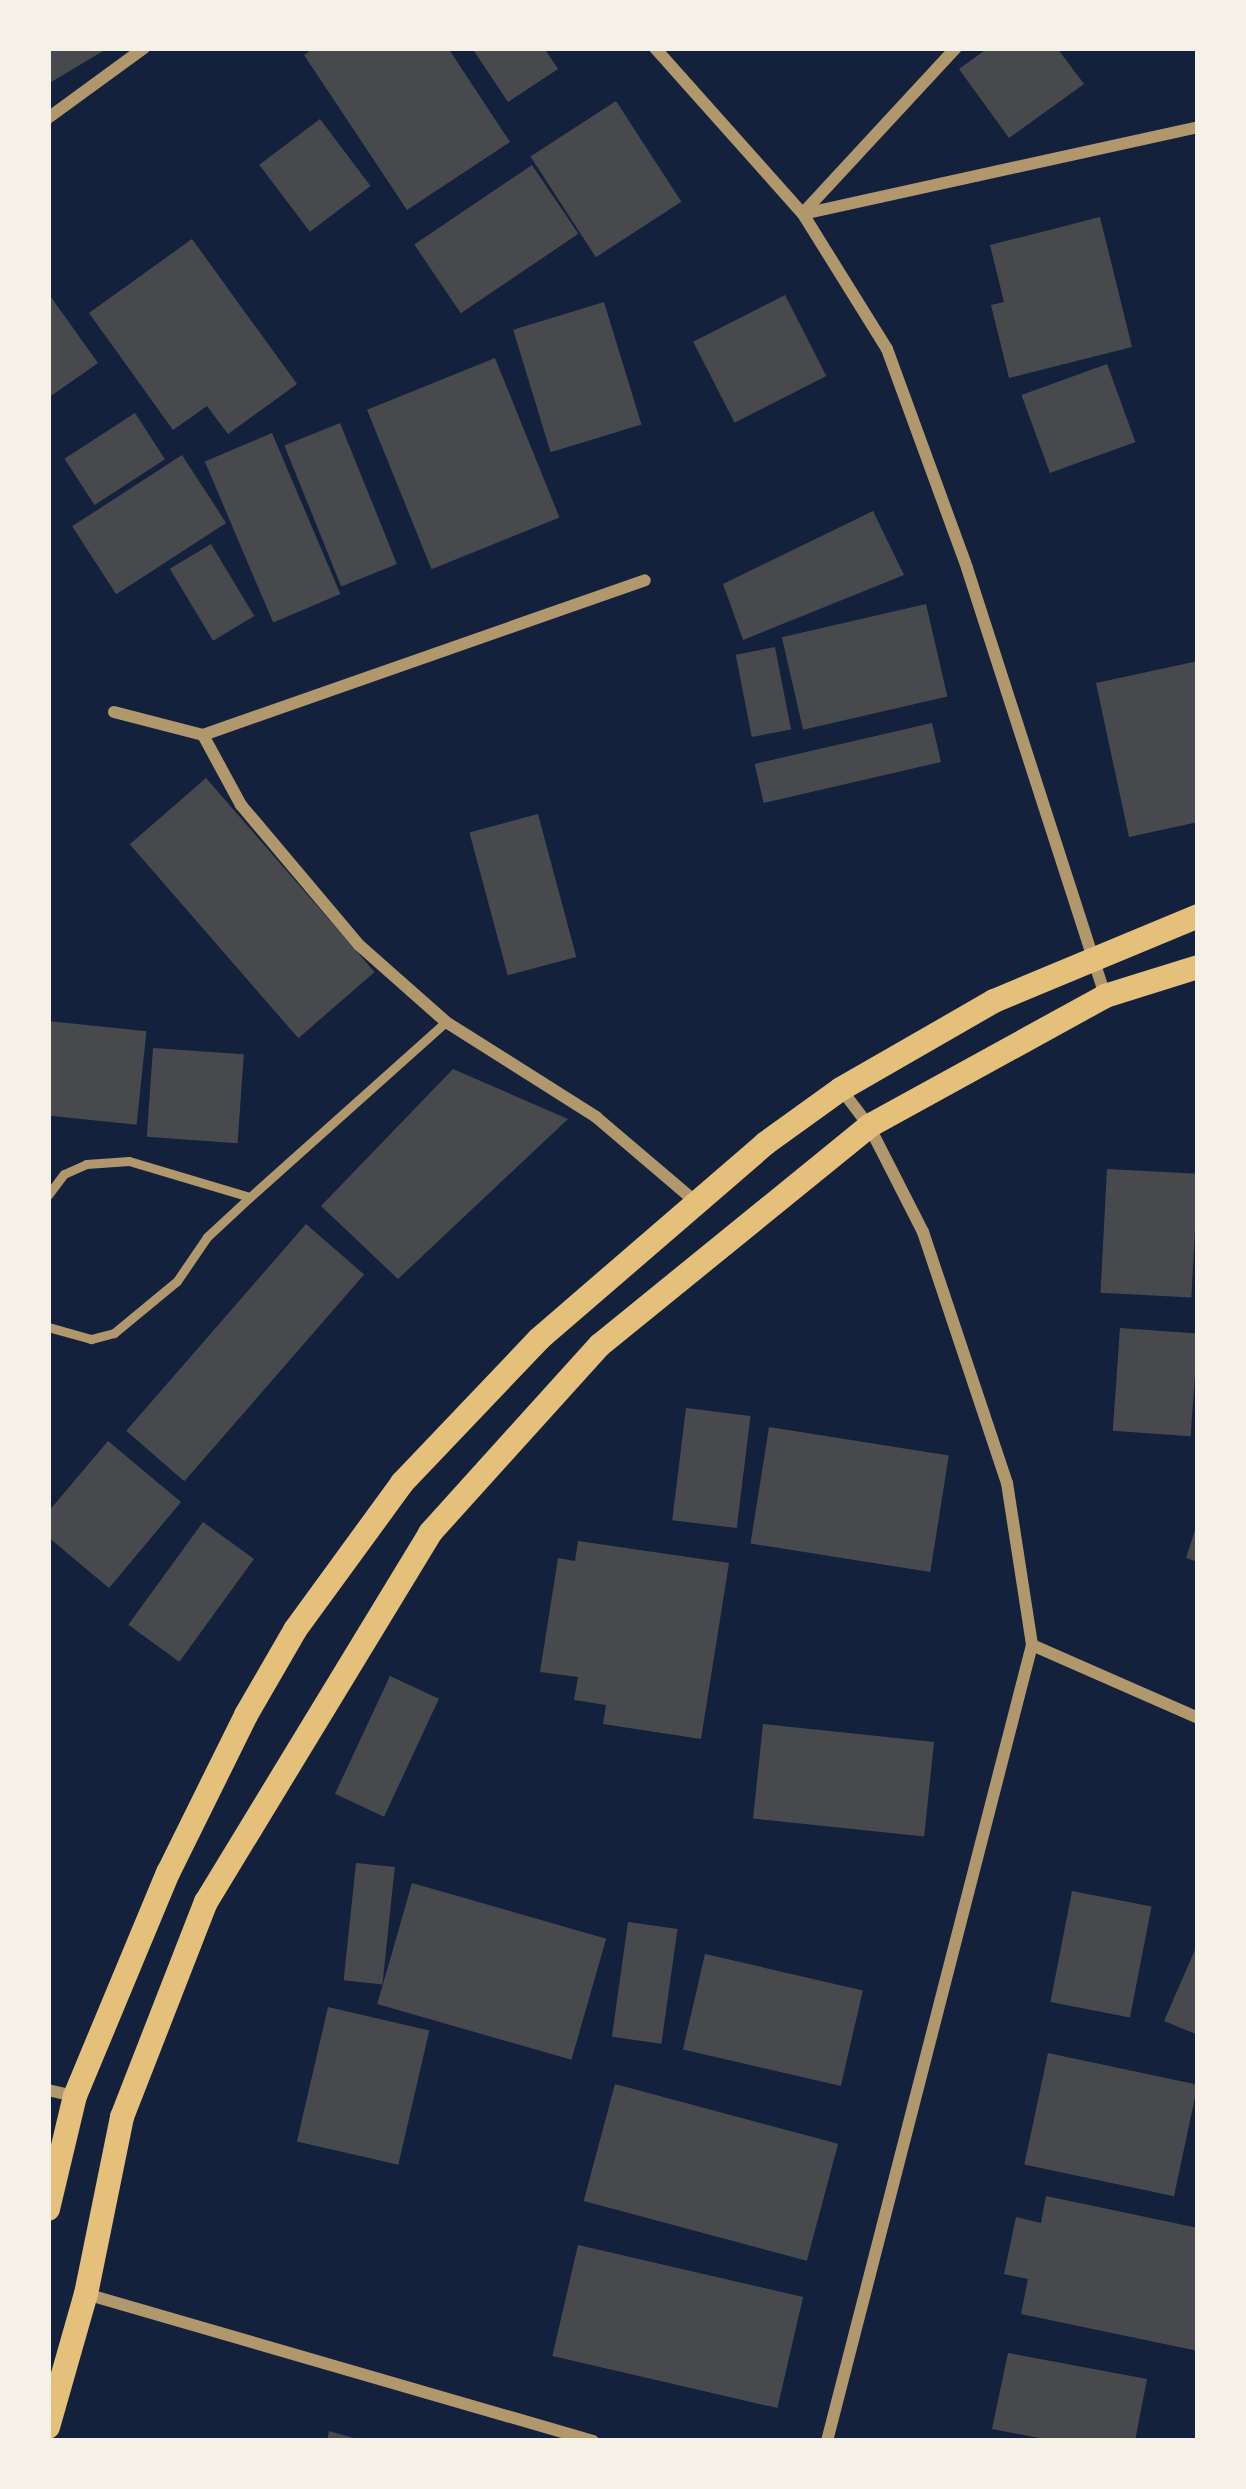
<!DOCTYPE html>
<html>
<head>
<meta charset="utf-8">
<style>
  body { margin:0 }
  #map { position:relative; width:1246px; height:2489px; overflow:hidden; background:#14213d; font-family:"Golos Text",sans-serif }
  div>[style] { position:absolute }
  .building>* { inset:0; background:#48494c; transform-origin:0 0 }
  .service>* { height:9px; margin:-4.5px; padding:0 4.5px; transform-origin:4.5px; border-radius:4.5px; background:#b1986c }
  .minor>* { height:12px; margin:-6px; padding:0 6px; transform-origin:6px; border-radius:6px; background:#b1986c }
  .secondary>* { height:24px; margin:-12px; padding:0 12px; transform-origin:12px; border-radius:12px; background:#e5c07b }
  span { translate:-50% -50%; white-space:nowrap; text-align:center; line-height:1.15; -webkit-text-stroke:9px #f6f1e7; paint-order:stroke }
  .frame { position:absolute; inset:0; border:51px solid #f6f1e7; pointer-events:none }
</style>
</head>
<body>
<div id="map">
  <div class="building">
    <div style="clip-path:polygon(48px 48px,108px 48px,48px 84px)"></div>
    <div style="clip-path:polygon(314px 48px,448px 48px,510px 142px,407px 210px,304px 55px)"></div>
    <div style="clip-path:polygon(472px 48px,544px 48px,558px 69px,508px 102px)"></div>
    <div style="clip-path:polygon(988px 48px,1057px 48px,1084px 84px,1009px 138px,959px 69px)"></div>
    <div style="left:616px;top:101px;width:120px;height:102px;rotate:57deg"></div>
    <div style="left:320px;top:119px;width:84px;height:76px;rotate:53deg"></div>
    <div style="left:532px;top:165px;width:83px;height:142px;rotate:56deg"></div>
    <div style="clip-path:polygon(1100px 217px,1132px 347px,1009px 378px,991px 305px,1004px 302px,990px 245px)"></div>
    <div style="clip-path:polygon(192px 239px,297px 384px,228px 434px,207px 406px,173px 430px,89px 313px)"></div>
    <div style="clip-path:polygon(48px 293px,98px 363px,48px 398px)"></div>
    <div style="left:785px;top:295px;width:91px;height:103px;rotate:63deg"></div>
    <div style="left:604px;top:302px;width:128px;height:95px;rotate:73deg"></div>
    <div style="left:495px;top:358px;width:172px;height:138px;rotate:68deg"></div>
    <div style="left:1107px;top:364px;width:83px;height:91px;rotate:70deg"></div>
    <div style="left:135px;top:413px;width:55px;height:84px;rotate:57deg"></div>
    <div style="left:340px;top:423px;width:152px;height:60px;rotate:68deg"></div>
    <div style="left:272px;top:433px;width:175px;height:73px;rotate:67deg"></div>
    <div style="left:182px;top:455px;width:81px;height:131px;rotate:57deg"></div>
    <div style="clip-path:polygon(873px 511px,904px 575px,743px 640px,723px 584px)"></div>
    <div style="left:211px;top:544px;width:84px;height:48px;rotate:59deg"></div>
    <div style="left:926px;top:604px;width:95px;height:148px;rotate:77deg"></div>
    <div style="left:775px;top:647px;width:84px;height:40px;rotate:79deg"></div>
    <div style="clip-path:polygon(1198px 661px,1198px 822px,1129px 837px,1096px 683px)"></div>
    <div style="left:932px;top:723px;width:40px;height:182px;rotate:77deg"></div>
    <div style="left:206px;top:778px;width:257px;height:101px;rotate:49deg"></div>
    <div style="left:538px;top:814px;width:148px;height:71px;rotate:75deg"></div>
    <div style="left:48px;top:1021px;width:99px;height:94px;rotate:6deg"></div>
    <div style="left:153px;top:1048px;width:91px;height:89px;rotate:4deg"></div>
    <div style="clip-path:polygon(453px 1069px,568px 1119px,398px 1279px,321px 1206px)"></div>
    <div style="left:1107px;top:1169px;width:91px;height:124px;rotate:3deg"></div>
    <div style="left:306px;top:1224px;width:77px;height:274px;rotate:41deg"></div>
    <div style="left:1120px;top:1328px;width:78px;height:103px;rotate:4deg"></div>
    <div style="left:686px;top:1408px;width:65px;height:113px;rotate:7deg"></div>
    <div style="left:769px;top:1427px;width:182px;height:118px;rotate:9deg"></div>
    <div style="clip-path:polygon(108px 1441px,181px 1502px,109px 1588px,48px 1537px,48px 1512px)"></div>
    <div style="left:203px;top:1522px;width:63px;height:127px;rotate:36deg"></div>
    <div style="clip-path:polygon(1197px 1524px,1198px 1524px,1198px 1562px,1186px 1558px)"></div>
    <div style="clip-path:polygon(578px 1541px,729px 1563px,701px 1739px,603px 1724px,606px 1705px,574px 1700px,578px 1677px,540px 1672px,558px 1558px,575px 1561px)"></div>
    <div style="left:390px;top:1676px;width:54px;height:130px;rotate:25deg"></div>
    <div style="left:763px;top:1724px;width:172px;height:95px;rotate:6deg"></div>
    <div style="left:356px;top:1863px;width:39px;height:118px;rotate:6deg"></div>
    <div style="left:412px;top:1883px;width:202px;height:126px;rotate:16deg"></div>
    <div style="left:1072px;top:1891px;width:81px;height:113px;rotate:11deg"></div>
    <div style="left:628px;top:1922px;width:50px;height:116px;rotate:8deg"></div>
    <div style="clip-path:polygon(1198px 1943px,1198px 2035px,1164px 2021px)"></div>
    <div style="left:705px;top:1954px;width:162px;height:98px;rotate:13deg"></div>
    <div style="left:328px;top:2007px;width:104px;height:138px;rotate:13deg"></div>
    <div style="left:1048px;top:2053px;width:153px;height:114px;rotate:12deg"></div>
    <div style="left:615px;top:2084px;width:231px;height:121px;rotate:15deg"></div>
    <div style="clip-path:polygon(1046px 2196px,1198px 2228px,1198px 2351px,1021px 2314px,1028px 2279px,1004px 2274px,1016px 2217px,1041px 2223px)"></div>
    <div style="left:578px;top:2245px;width:231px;height:114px;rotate:13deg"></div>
    <div style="clip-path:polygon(1008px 2353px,1147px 2379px,1135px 2441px,1055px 2441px,992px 2429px)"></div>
    <div style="clip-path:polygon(329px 2431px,361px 2440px,360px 2441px,327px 2441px)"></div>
  </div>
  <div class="service">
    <div style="left:48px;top:1195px;width:26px;rotate:-53deg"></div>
    <div style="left:64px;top:1174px;width:24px;rotate:-24deg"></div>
    <div style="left:86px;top:1164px;width:43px;rotate:-4deg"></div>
    <div style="left:129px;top:1161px;width:126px;rotate:16.6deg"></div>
    <div style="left:250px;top:1197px;width:59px;rotate:137.1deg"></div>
    <div style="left:207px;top:1237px;width:53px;rotate:124.3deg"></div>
    <div style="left:177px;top:1281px;width:82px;rotate:140.5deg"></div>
    <div style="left:114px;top:1333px;width:24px;rotate:165deg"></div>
    <div style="left:91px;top:1339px;width:45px;rotate:-164.4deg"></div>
    <div style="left:250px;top:1197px;width:263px;rotate:-41.8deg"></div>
  </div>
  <div class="minor">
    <div style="left:655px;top:48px;width:222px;rotate:48.3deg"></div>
    <div style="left:803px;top:214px;width:159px;rotate:58.1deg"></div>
    <div style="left:887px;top:349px;width:233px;rotate:69.9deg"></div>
    <div style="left:967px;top:568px;width:450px;rotate:72.1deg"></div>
    <div style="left:48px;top:118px;width:119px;rotate:-36.1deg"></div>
    <div style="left:803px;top:213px;width:225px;rotate:-47.2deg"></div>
    <div style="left:803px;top:214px;width:404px;rotate:-12.4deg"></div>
    <div style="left:114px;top:712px;width:92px;rotate:14.5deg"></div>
    <div style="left:203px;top:735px;width:468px;rotate:-19.3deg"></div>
    <div style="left:203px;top:735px;width:80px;rotate:61.5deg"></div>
    <div style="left:241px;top:805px;width:183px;rotate:49.9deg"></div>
    <div style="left:359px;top:945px;width:116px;rotate:41.5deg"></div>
    <div style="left:446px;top:1022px;width:178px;rotate:32.3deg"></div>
    <div style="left:596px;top:1117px;width:131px;rotate:40.4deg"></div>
    <div style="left:841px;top:1089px;width:46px;rotate:52.9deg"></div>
    <div style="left:869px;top:1126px;width:119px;rotate:63deg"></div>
    <div style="left:923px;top:1232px;width:265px;rotate:71.5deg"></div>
    <div style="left:1007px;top:1483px;width:164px;rotate:81.2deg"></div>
    <div style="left:1032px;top:1645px;width:181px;rotate:23.7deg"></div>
    <div style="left:48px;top:2090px;width:28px;rotate:13deg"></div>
    <div style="left:86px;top:2294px;width:528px;rotate:16.17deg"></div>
    <div style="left:827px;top:2441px;width:822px;rotate:-75.56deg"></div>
  </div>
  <div class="secondary">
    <div style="left:48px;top:2209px;width:116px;rotate:-76.6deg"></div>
    <div style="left:75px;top:2096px;width:242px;rotate:-67.4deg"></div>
    <div style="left:168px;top:1873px;width:176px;rotate:-63.7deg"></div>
    <div style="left:246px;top:1715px;width:98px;rotate:-60deg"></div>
    <div style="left:295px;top:1630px;width:182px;rotate:-53.9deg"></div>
    <div style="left:402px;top:1483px;width:199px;rotate:-46.4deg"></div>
    <div style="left:539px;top:1339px;width:300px;rotate:-40.8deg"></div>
    <div style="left:766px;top:1143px;width:92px;rotate:-35.8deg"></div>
    <div style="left:841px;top:1089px;width:177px;rotate:-29.9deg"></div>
    <div style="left:994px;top:1001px;width:221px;rotate:-22.6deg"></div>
    <div style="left:48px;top:2427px;width:138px;rotate:-74.1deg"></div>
    <div style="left:86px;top:2294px;width:181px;rotate:-78.5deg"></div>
    <div style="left:122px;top:2117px;width:231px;rotate:-68.7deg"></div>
    <div style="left:206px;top:1902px;width:432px;rotate:-58.7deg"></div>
    <div style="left:430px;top:1533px;width:253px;rotate:-47.9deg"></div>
    <div style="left:600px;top:1345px;width:347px;rotate:-39.1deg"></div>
    <div style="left:869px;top:1126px;width:269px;rotate:-28.8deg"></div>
    <div style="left:1105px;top:996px;width:97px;rotate:-17.3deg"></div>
  </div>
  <div class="frame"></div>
</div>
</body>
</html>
